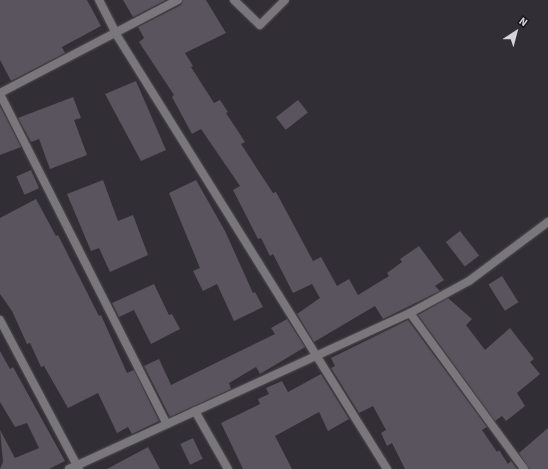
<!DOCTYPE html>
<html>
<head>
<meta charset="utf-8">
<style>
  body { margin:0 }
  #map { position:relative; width:548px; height:469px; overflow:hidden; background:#322e35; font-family:"Source Sans 3",sans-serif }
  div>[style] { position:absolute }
  .building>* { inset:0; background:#59545d; transform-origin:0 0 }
  .roads { filter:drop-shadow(0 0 1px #504c53) drop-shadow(0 0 1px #504c53) }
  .street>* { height:8px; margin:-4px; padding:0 4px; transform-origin:4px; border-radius:4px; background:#79777b }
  span { translate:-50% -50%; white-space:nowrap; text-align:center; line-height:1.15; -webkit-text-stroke:3.5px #19171a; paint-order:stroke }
  .north { position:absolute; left:496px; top:12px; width:40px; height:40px; -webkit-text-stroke:3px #19171a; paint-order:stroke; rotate:36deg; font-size:11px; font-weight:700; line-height:16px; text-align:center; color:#d6d3d9 }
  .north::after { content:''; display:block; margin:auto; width:14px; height:18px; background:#d6d3d9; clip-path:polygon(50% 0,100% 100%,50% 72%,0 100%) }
</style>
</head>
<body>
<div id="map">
  <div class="building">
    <div style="clip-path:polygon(0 0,87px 0,101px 26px,62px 47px,65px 53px,11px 81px,0 60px)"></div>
    <div style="clip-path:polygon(123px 0,166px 0,133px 17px)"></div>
    <div style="clip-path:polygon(183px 0,206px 0,226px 33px,185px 53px,193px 66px,191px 67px,214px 103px,220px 100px,228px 112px,226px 113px,245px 142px,241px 144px,273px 193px,276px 192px,313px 261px,321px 257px,337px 286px,349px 279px,358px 295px,389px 276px,387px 273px,402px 262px,400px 259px,419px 246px,444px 280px,435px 286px,440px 291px,383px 319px,375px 306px,314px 342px,297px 314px,320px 298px,312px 284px,293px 293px,273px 254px,270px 256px,261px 238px,258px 239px,233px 190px,240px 186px,201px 129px,192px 134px,172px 97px,174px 95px,139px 42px,144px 38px,138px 27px,181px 5px)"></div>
    <div style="clip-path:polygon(136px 81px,166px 150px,141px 161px,105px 94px)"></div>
    <div style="clip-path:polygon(73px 97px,81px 118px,74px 120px,87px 155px,50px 169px,39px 139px,31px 142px,18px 118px)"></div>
    <div style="left:298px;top:100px;width:16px;height:28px;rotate:52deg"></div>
    <div style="clip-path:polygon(0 106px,21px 147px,0 155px)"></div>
    <div style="left:31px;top:170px;width:20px;height:16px;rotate:66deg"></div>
    <div style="clip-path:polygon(103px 180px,118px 221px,133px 215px,148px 255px,110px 272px,99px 248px,91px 251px,67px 194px)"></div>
    <div style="clip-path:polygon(196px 180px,225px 231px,253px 293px,255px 292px,263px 307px,234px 321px,217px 284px,203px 291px,193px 271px,200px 268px,169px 193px)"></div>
    <div style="clip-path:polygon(36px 199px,56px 236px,58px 235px,99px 316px,101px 315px,127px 373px,134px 370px,159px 421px,132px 434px,128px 427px,117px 433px,98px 393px,68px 408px,44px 366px,41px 367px,30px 343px,27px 344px,12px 311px,0 294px,0 218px)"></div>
    <div style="left:460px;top:231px;width:31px;height:18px;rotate:52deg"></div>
    <div style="left:502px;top:276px;width:31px;height:16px;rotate:58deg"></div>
    <div style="clip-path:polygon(154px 284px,169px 315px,172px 314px,180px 329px,151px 344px,134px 310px,119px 317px,112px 303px)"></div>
    <div style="clip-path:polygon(448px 298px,472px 319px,466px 325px,485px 350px,510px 328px,534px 359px,530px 362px,540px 374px,517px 393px,525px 406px,506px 421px,502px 416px,495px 421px,418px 315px)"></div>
    <div style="clip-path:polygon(287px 319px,305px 347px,260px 374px,256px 367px,229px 383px,231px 389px,170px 417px,144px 366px,159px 359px,171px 385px,275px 334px,271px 328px)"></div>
    <div style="clip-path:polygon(408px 320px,487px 427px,482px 430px,497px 452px,499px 450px,508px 464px,511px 461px,517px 469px,405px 469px,392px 443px,387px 446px,381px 433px,386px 430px,373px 406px,359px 413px,331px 368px,335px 366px,331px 358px)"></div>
    <div style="clip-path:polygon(0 351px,10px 369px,13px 367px,65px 461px,49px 469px,0 469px,3px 462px,0 430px,15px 458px,39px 448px,27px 423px,15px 427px,0 402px)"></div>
    <div style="clip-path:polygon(321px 374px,349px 419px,328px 431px,319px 412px,275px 436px,292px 469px,243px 469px,221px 423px,260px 404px,258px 399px,269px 394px,266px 388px,282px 381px,288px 392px)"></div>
    <div style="clip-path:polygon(548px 428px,548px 469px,529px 469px,519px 453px)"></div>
    <div style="left:193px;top:438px;width:23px;height:14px;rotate:65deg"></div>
    <div style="clip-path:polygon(148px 447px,160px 469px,107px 469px)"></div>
  </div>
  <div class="roads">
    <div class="street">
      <div style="left:99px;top:0;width:38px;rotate:63deg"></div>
      <div style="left:116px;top:34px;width:513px;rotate:58.08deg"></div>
      <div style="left:234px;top:0;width:36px;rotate:44deg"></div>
      <div style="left:260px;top:25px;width:35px;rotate:-45deg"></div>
      <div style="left:0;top:93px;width:201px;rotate:-27.6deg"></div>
      <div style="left:0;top:94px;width:370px;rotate:63.2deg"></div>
      <div style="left:410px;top:313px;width:67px;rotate:-28.5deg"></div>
      <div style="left:469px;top:281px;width:99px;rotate:-36.8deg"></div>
      <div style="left:0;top:320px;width:169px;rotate:62.1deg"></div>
      <div style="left:195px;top:411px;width:67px;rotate:60.4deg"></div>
      <div style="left:69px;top:469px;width:375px;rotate:-24.6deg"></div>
      <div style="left:410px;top:313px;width:193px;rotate:53.8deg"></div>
    </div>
  </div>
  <div class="north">N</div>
</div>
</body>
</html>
